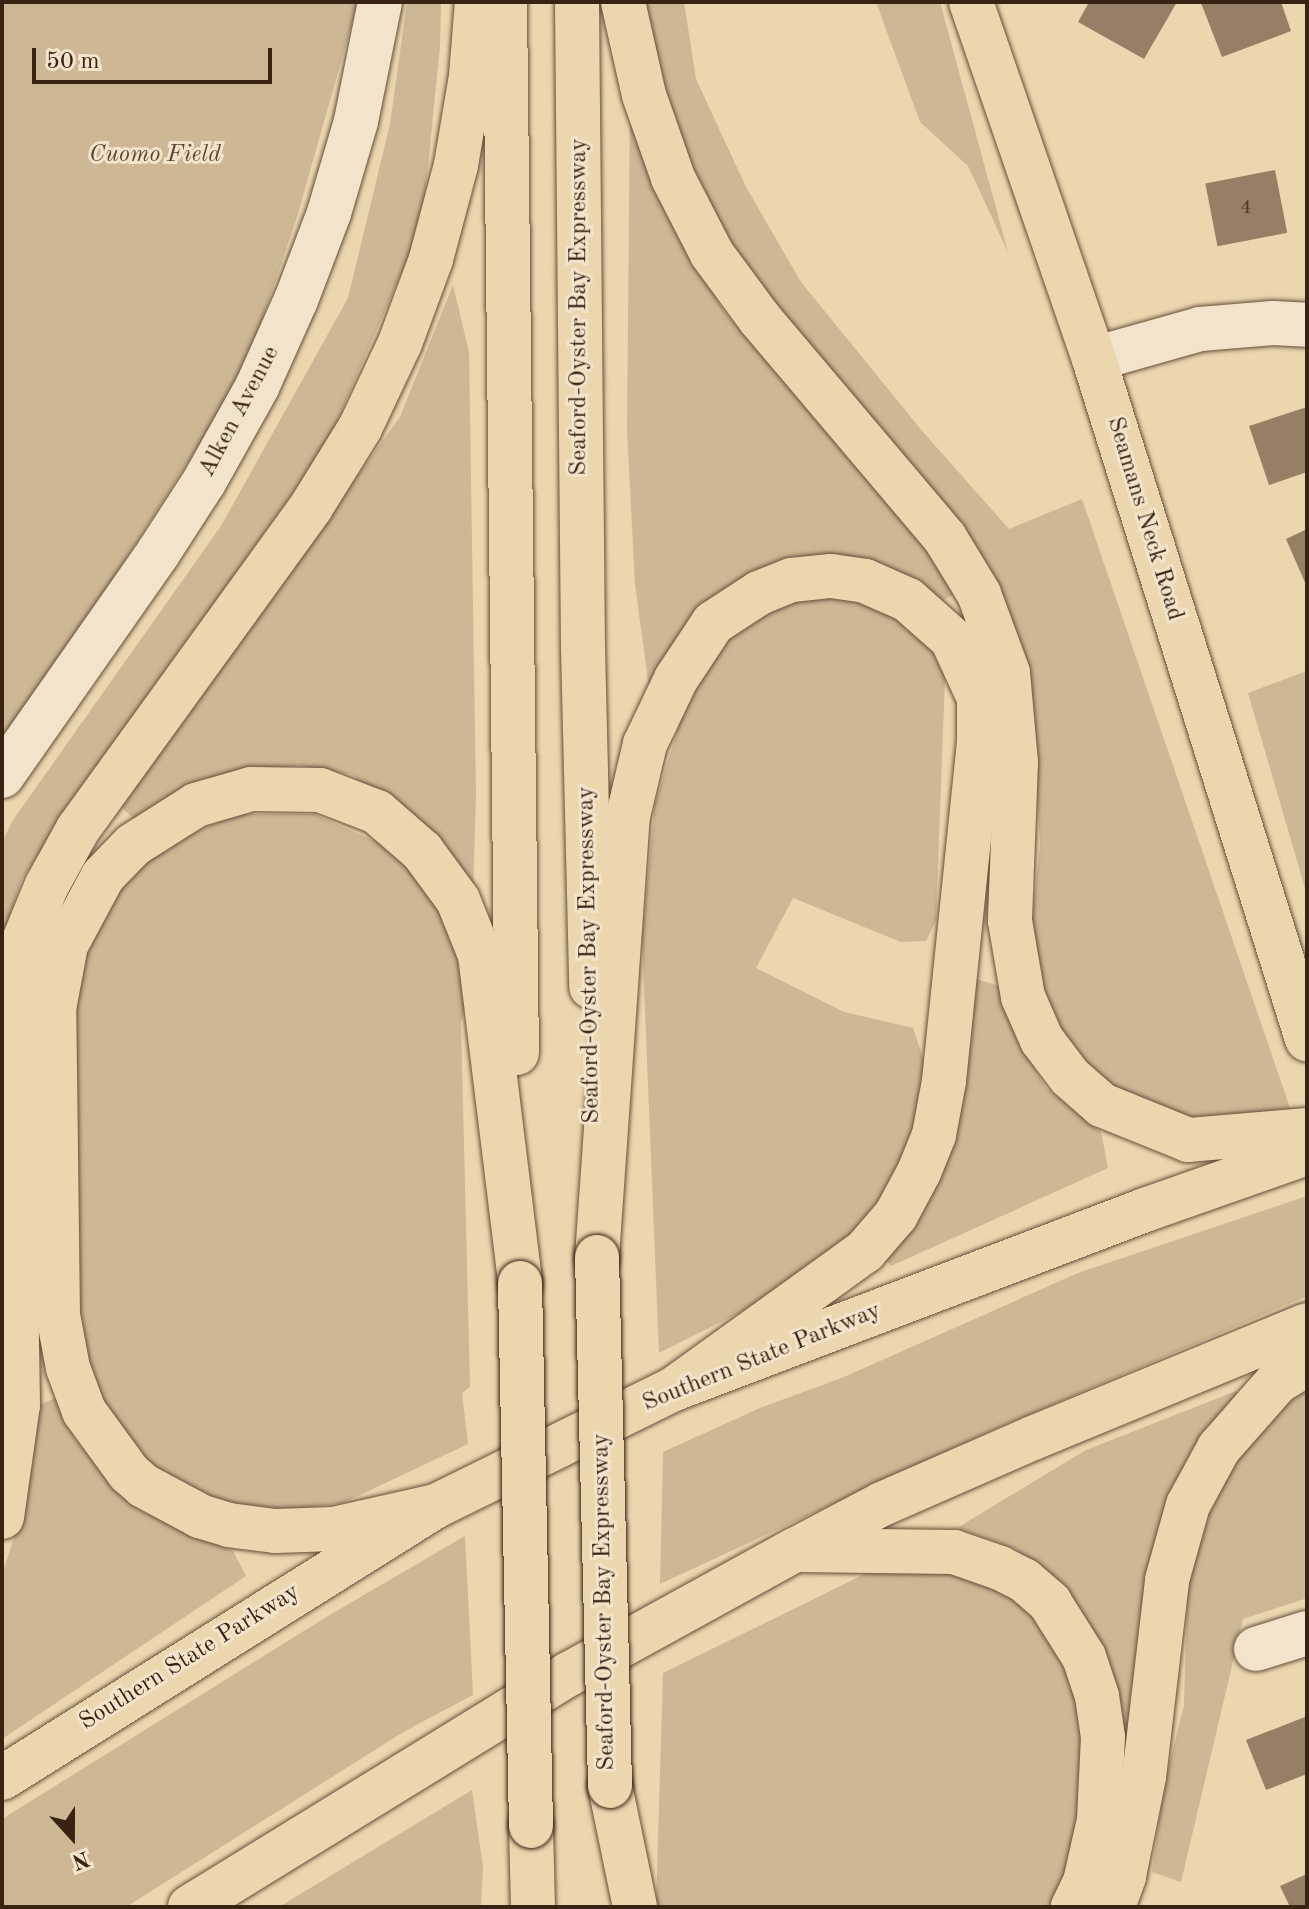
<!DOCTYPE html>
<html>
<head>
<meta charset="utf-8">
<style>
  body { margin:0 }
  #map { position:relative; width:1309px; height:1909px; overflow:hidden; background:#ebd6ae; font-family:"Old Standard TT",serif }
  div>[style] { position:absolute }
  .green>* { inset:0; background:#cdb794 }
  .building>* { inset:0; background:#967f64; transform-origin:0 0 }
  .roads { filter:drop-shadow(0 0 2px #664e3a) drop-shadow(0 0 2px #664e3a) }
  .minor>* { height:44px; margin:-22px; padding:0 22px; transform-origin:22px; border-radius:22px; background:#f2e4ca }
  .major>* { height:44px; margin:-22px; padding:0 22px; transform-origin:22px; border-radius:22px; background:#ebd6ae }
  .highway>* { height:44px; margin:-22px; padding:0 22px; transform-origin:22px; border-radius:22px; background:#ebd6ae }
  .bridges { filter:drop-shadow(0 0 2px #392113) drop-shadow(0 0 2px #392113) }
  .highway-bridge>* { height:44px; margin:-22px; padding:0 22px; transform-origin:22px; border-radius:22px; background:#ebd6ae }
  span { translate:-50% -50%; white-space:nowrap; text-align:center; line-height:1.15; -webkit-text-stroke:6px #f2e4ca; paint-order:stroke }
  .number-label { font-size:20px; color:#503827 }
  .number-label span { -webkit-text-stroke-width:0 }
  .park-label { font-size:24px; color:#5e4633; font-style:italic }
  .street-label { font-size:24px; color:#392113 }
  .frame { position:absolute; inset:0; border:4px solid #392113; pointer-events:none }
  .north { position:absolute; left:32px; top:1797px; width:80px; height:80px; -webkit-text-stroke:6px #f2e4ca; paint-order:stroke; rotate:159deg; font-size:22px; font-weight:700; line-height:32px; text-align:center; color:#392113 }
  .north::after { content:''; display:block; margin:auto; width:28px; height:36px; background:#392113; clip-path:polygon(50% 0,100% 100%,50% 72%,0 100%) }
  .scale { position:absolute; left:32px; top:48px; width:240px; height:36px; box-sizing:border-box; border:4px solid #392113; border-top:0; padding-left:10px; font-size:24px; line-height:28px; white-space:nowrap; color:#392113; -webkit-text-stroke:6px #f2e4ca; paint-order:stroke }
</style>
</head>
<body>
<div id="map">
  <div class="green">
    <div style="clip-path:polygon(2px 2px,358px 2px,297px 217px,243px 377px,2px 751px)"></div>
    <div style="clip-path:polygon(407px 2px,441px 2px,440px 46px,422px 226px,327px 444px,22px 878px,2px 939px,2px 842px,13px 820px,221px 526px,348px 298px,390px 124px)"></div>
    <div style="clip-path:polygon(645px 2px,684px 2px,696px 79px,746px 187px,801px 282px,923px 432px,1009px 529px,1082px 499px,1291px 1111px,1192px 1126px,1111px 1094px,1049px 1028px,1031px 935px,1040px 844px,1033px 721px,1001px 592px,754px 295px,661px 106px)"></div>
    <div style="clip-path:polygon(876px 2px,940px 2px,1008px 252px,968px 166px,920px 122px)"></div>
    <div style="clip-path:polygon(630px 101px,661px 196px,722px 309px,940px 560px,958px 592px,938px 603px,790px 566px,651px 703px,635px 584px,627px 431px)"></div>
    <div style="clip-path:polygon(453px 285px,469px 352px,476px 795px,473px 896px,415px 829px,353px 775px,298px 765px,202px 779px,133px 818px,119px 805px,400px 417px)"></div>
    <div style="clip-path:polygon(808px 595px,880px 605px,930px 645px,945px 678px,936px 920px,926px 941px,901px 942px,793px 898px,756px 968px,844px 1012px,913px 1028px,927px 1069px,925px 1116px,886px 1207px,819px 1273px,659px 1353px,642px 938px,655px 804px,691px 686px,743px 622px)"></div>
    <div style="clip-path:polygon(1307px 671px,1307px 895px,1248px 693px)"></div>
    <div style="clip-path:polygon(233px 814px,314px 814px,386px 846px,440px 902px,475px 967px,461px 1023px,470px 1387px,462px 1393px,468px 1444px,343px 1503px,247px 1515px,163px 1481px,97px 1411px,76px 1345px,69px 1013px,93px 921px,151px 854px)"></div>
    <div style="clip-path:polygon(970px 977px,1000px 986px,1024px 1052px,1046px 1088px,1101px 1132px,1108px 1168px,891px 1266px,881px 1254px)"></div>
    <div style="clip-path:polygon(1307px 1196px,1307px 1296px,988px 1432px,660px 1584px,663px 1452px,760px 1408px,844px 1377px,1078px 1273px)"></div>
    <div style="clip-path:polygon(1307px 1390px,1307px 1598px,1243px 1619px,1181px 1882px,1152px 1872px,1164px 1785px,1184px 1705px,1188px 1570px,1210px 1506px,1259px 1424px)"></div>
    <div style="clip-path:polygon(1236px 1391px,1241px 1404px,1133px 1733px,1119px 1732px,1063px 1590px,1016px 1549px,957px 1528px,1086px 1450px)"></div>
    <div style="clip-path:polygon(58px 1397px,75px 1440px,141px 1511px,233px 1551px,246px 1576px,2px 1739px,2px 1575px,17px 1528px,30px 1409px)"></div>
    <div style="clip-path:polygon(465px 1536px,473px 1695px,405px 1731px,126px 1907px,2px 1907px,2px 1819px,328px 1616px)"></div>
    <div style="clip-path:polygon(938px 1568px,990px 1582px,1046px 1622px,1072px 1662px,1091px 1786px,1060px 1907px,656px 1907px,663px 1673px,875px 1569px)"></div>
    <div style="clip-path:polygon(472px 1790px,483px 1867px,481px 1907px,279px 1907px)"></div>
  </div>
  <div class="building">
    <div style="clip-path:polygon(1089px 2px,1177px 2px,1144px 59px,1078px 22px)"></div>
    <div style="clip-path:polygon(1281px 2px,1291px 31px,1222px 57px,1201px 3px)"></div>
    <div style="left:1275px;top:170px;width:64px;height:71px;rotate:79deg"></div>
    <div style="clip-path:polygon(1307px 407px,1307px 472px,1269px 485px,1249px 426px)"></div>
    <div style="clip-path:polygon(1307px 529px,1307px 587px,1286px 539px)"></div>
    <div style="clip-path:polygon(1305px 1717px,1307px 1774px,1266px 1790px,1246px 1740px)"></div>
    <div style="clip-path:polygon(1307px 1874px,1307px 1907px,1290px 1907px,1280px 1886px)"></div>
  </div>
  <div class="roads">
    <div class="minor">
      <div style="left:1094px;top:359px;width:110px;rotate:-15.8deg"></div>
      <div style="left:1200px;top:329px;width:73px;rotate:-4.7deg"></div>
      <div style="left:1273px;top:323px;width:34px;rotate:3deg"></div>
      <div style="left:2px;top:776px;width:272px;rotate:-55deg"></div>
      <div style="left:158px;top:553px;width:85px;rotate:-57.1deg"></div>
      <div style="left:204px;top:482px;width:109px;rotate:-60.8deg"></div>
      <div style="left:257px;top:387px;width:95px;rotate:-65.9deg"></div>
      <div style="left:296px;top:300px;width:93px;rotate:-69.2deg"></div>
      <div style="left:329px;top:213px;width:96px;rotate:-73.6deg"></div>
      <div style="left:356px;top:121px;width:121px;rotate:-78.6deg"></div>
      <div style="left:1256px;top:1649px;width:53px;rotate:-17.4deg"></div>
    </div>
    <div class="major">
      <div style="left:971px;top:2px;width:378px;rotate:71deg"></div>
      <div style="left:1094px;top:359px;width:713px;rotate:72.61deg"></div>
    </div>
    <div class="highway">
      <div style="left:505px;top:2px;width:1051px;rotate:89.35deg"></div>
      <div style="left:577px;top:2px;width:646px;rotate:89.47deg"></div>
      <div style="left:583px;top:648px;width:339px;rotate:88.6deg"></div>
      <div style="left:623px;top:2px;width:95px;rotate:77.3deg"></div>
      <div style="left:644px;top:95px;width:88px;rotate:70.7deg"></div>
      <div style="left:673px;top:178px;width:85px;rotate:62.8deg"></div>
      <div style="left:712px;top:254px;width:81px;rotate:53.6deg"></div>
      <div style="left:760px;top:319px;width:287px;rotate:49.8deg"></div>
      <div style="left:945px;top:538px;width:66px;rotate:58.7deg"></div>
      <div style="left:979px;top:594px;width:84px;rotate:69.8deg"></div>
      <div style="left:1008px;top:673px;width:89px;rotate:84.9deg"></div>
      <div style="left:1016px;top:762px;width:159px;rotate:92.2deg"></div>
      <div style="left:1010px;top:921px;width:77px;rotate:80.3deg"></div>
      <div style="left:1023px;top:997px;width:47px;rotate:66.2deg"></div>
      <div style="left:1042px;top:1040px;width:46px;rotate:52.9deg"></div>
      <div style="left:1070px;top:1077px;width:43px;rotate:41.2deg"></div>
      <div style="left:1102px;top:1105px;width:93px;rotate:22.1deg"></div>
      <div style="left:1188px;top:1140px;width:119px;rotate:-4.8deg"></div>
      <div style="left:597px;top:1257px;width:442px;rotate:-86deg"></div>
      <div style="left:628px;top:816px;width:74px;rotate:-76.7deg"></div>
      <div style="left:645px;top:744px;width:72px;rotate:-64.5deg"></div>
      <div style="left:676px;top:679px;width:67px;rotate:-56.5deg"></div>
      <div style="left:713px;top:623px;width:55px;rotate:-33.1deg"></div>
      <div style="left:759px;top:593px;width:35px;rotate:-22deg"></div>
      <div style="left:792px;top:580px;width:39px;rotate:-6deg"></div>
      <div style="left:831px;top:576px;width:34px;rotate:8deg"></div>
      <div style="left:865px;top:581px;width:47px;rotate:23.8deg"></div>
      <div style="left:908px;top:600px;width:59px;rotate:41.6deg"></div>
      <div style="left:952px;top:639px;width:65px;rotate:65.4deg"></div>
      <div style="left:979px;top:698px;width:44px;rotate:90deg"></div>
      <div style="left:979px;top:742px;width:341px;rotate:95.9deg"></div>
      <div style="left:944px;top:1081px;width:55px;rotate:100.5deg"></div>
      <div style="left:934px;top:1135px;width:40px;rotate:112deg"></div>
      <div style="left:919px;top:1172px;width:49px;rotate:118.1deg"></div>
      <div style="left:896px;top:1215px;width:48px;rotate:130.7deg"></div>
      <div style="left:865px;top:1251px;width:236px;rotate:144.2deg"></div>
      <div style="left:436px;top:1506px;width:105px;rotate:167.3deg"></div>
      <div style="left:334px;top:1529px;width:59px;rotate:178.1deg"></div>
      <div style="left:275px;top:1531px;width:46px;rotate:-172.6deg"></div>
      <div style="left:229px;top:1525px;width:30px;rotate:-163deg"></div>
      <div style="left:200px;top:1516px;width:64px;rotate:-151.8deg"></div>
      <div style="left:144px;top:1486px;width:20px;rotate:-139deg"></div>
      <div style="left:129px;top:1473px;width:77px;rotate:-126deg"></div>
      <div style="left:84px;top:1411px;width:46px;rotate:-110.4deg"></div>
      <div style="left:68px;top:1368px;width:54px;rotate:-100.7deg"></div>
      <div style="left:58px;top:1315px;width:306px;rotate:-90.7deg"></div>
      <div style="left:54px;top:1009px;width:65px;rotate:-79.4deg"></div>
      <div style="left:66px;top:945px;width:78px;rotate:-61.8deg"></div>
      <div style="left:103px;top:876px;width:43px;rotate:-45.9deg"></div>
      <div style="left:133px;top:845px;width:75px;rotate:-32.4deg"></div>
      <div style="left:196px;top:805px;width:57px;rotate:-16.2deg"></div>
      <div style="left:251px;top:789px;width:69px;rotate:0.8deg"></div>
      <div style="left:320px;top:790px;width:61px;rotate:21.1deg"></div>
      <div style="left:377px;top:812px;width:60px;rotate:40.9deg"></div>
      <div style="left:422px;top:851px;width:61px;rotate:53.7deg"></div>
      <div style="left:458px;top:900px;width:59px;rotate:68.2deg"></div>
      <div style="left:480px;top:955px;width:330px;rotate:83deg"></div>
      <div style="left:2px;top:1517px;width:113px;rotate:-81.9deg"></div>
      <div style="left:18px;top:1405px;width:362px;rotate:-90.9deg"></div>
      <div style="left:12px;top:1043px;width:70px;rotate:-85.9deg"></div>
      <div style="left:17px;top:973px;width:36px;rotate:-77deg"></div>
      <div style="left:25px;top:938px;width:55px;rotate:-67.6deg"></div>
      <div style="left:46px;top:887px;width:66px;rotate:-61.1deg"></div>
      <div style="left:78px;top:829px;width:397px;rotate:-54.1deg"></div>
      <div style="left:311px;top:507px;width:93px;rotate:-58.2deg"></div>
      <div style="left:360px;top:428px;width:94px;rotate:-64.8deg"></div>
      <div style="left:400px;top:343px;width:90px;rotate:-69.7deg"></div>
      <div style="left:431px;top:259px;width:97px;rotate:-75.1deg"></div>
      <div style="left:456px;top:165px;width:90px;rotate:-80.4deg"></div>
      <div style="left:471px;top:76px;width:74px;rotate:-85.4deg"></div>
      <div style="left:797px;top:1550px;width:157px;rotate:0.7deg"></div>
      <div style="left:954px;top:1552px;width:49px;rotate:19.2deg"></div>
      <div style="left:1000px;top:1568px;width:27px;rotate:27deg"></div>
      <div style="left:1024px;top:1580px;width:35px;rotate:41deg"></div>
      <div style="left:1050px;top:1603px;width:64px;rotate:57.8deg"></div>
      <div style="left:1084px;top:1657px;width:41px;rotate:71.6deg"></div>
      <div style="left:1097px;top:1696px;width:41px;rotate:81.7deg"></div>
      <div style="left:1103px;top:1737px;width:83px;rotate:92.8deg"></div>
      <div style="left:1099px;top:1820px;width:64px;rotate:102.7deg"></div>
      <div style="left:1085px;top:1882px;width:28px;rotate:116deg"></div>
      <div style="left:2px;top:1778px;width:512px;rotate:-32.08deg"></div>
      <div style="left:436px;top:1506px;width:265px;rotate:-26.2deg"></div>
      <div style="left:674px;top:1389px;width:504px;rotate:-20.81deg"></div>
      <div style="left:1145px;top:1210px;width:172px;rotate:-19.4deg"></div>
      <div style="left:610px;top:1786px;width:124px;rotate:78.3deg"></div>
      <div style="left:531px;top:1826px;width:81px;rotate:88.6deg"></div>
      <div style="left:190px;top:1907px;width:445px;rotate:-31.6deg"></div>
      <div style="left:569px;top:1674px;width:258px;rotate:-28.8deg"></div>
      <div style="left:795px;top:1550px;width:98px;rotate:-27.9deg"></div>
      <div style="left:882px;top:1504px;width:165px;rotate:-23.6deg"></div>
      <div style="left:1033px;top:1438px;width:296px;rotate:-22.4deg"></div>
      <div style="left:1113px;top:1907px;width:33px;rotate:-70deg"></div>
      <div style="left:1124px;top:1876px;width:101px;rotate:-78.6deg"></div>
      <div style="left:1144px;top:1777px;width:198px;rotate:-83.3deg"></div>
      <div style="left:1167px;top:1580px;width:78px;rotate:-74.4deg"></div>
      <div style="left:1188px;top:1505px;width:65px;rotate:-61.5deg"></div>
      <div style="left:1219px;top:1448px;width:88px;rotate:-48.7deg"></div>
      <div style="left:1277px;top:1382px;width:35px;rotate:-31deg"></div>
    </div>
  </div>
  <div class="bridges">
    <div class="highway-bridge">
      <div style="left:597px;top:1257px;width:529px;rotate:88.59deg"></div>
      <div style="left:520px;top:1283px;width:543px;rotate:88.84deg"></div>
    </div>
  </div>
  <div class="number-label">
    <span style="left:1246px;top:208px">4</span>
  </div>
  <div class="park-label">
    <span style="left:155px;top:156px">Cuomo Field</span>
  </div>
  <div class="street-label">
    <span style="left:580px;top:307px;rotate:-90deg">Seaford-Oyster Bay Expressway</span>
    <span style="left:240px;top:412px;rotate:-62deg">Alken Avenue</span>
    <span style="left:1144px;top:519px;rotate:73deg">Seamans Neck Road</span>
    <span style="left:590px;top:955px;rotate:-91deg">Seaford-Oyster Bay Expressway</span>
    <span style="left:762px;top:1358px;rotate:-22deg">Southern State Parkway</span>
    <span style="left:605px;top:1602px;rotate:-91deg">Seaford-Oyster Bay Expressway</span>
    <span style="left:190px;top:1658px;rotate:-32deg">Southern State Parkway</span>
  </div>
  <div class="frame"></div>
  <div class="north">N</div>
  <div class="scale">50 m</div>
</div>
</body>
</html>
